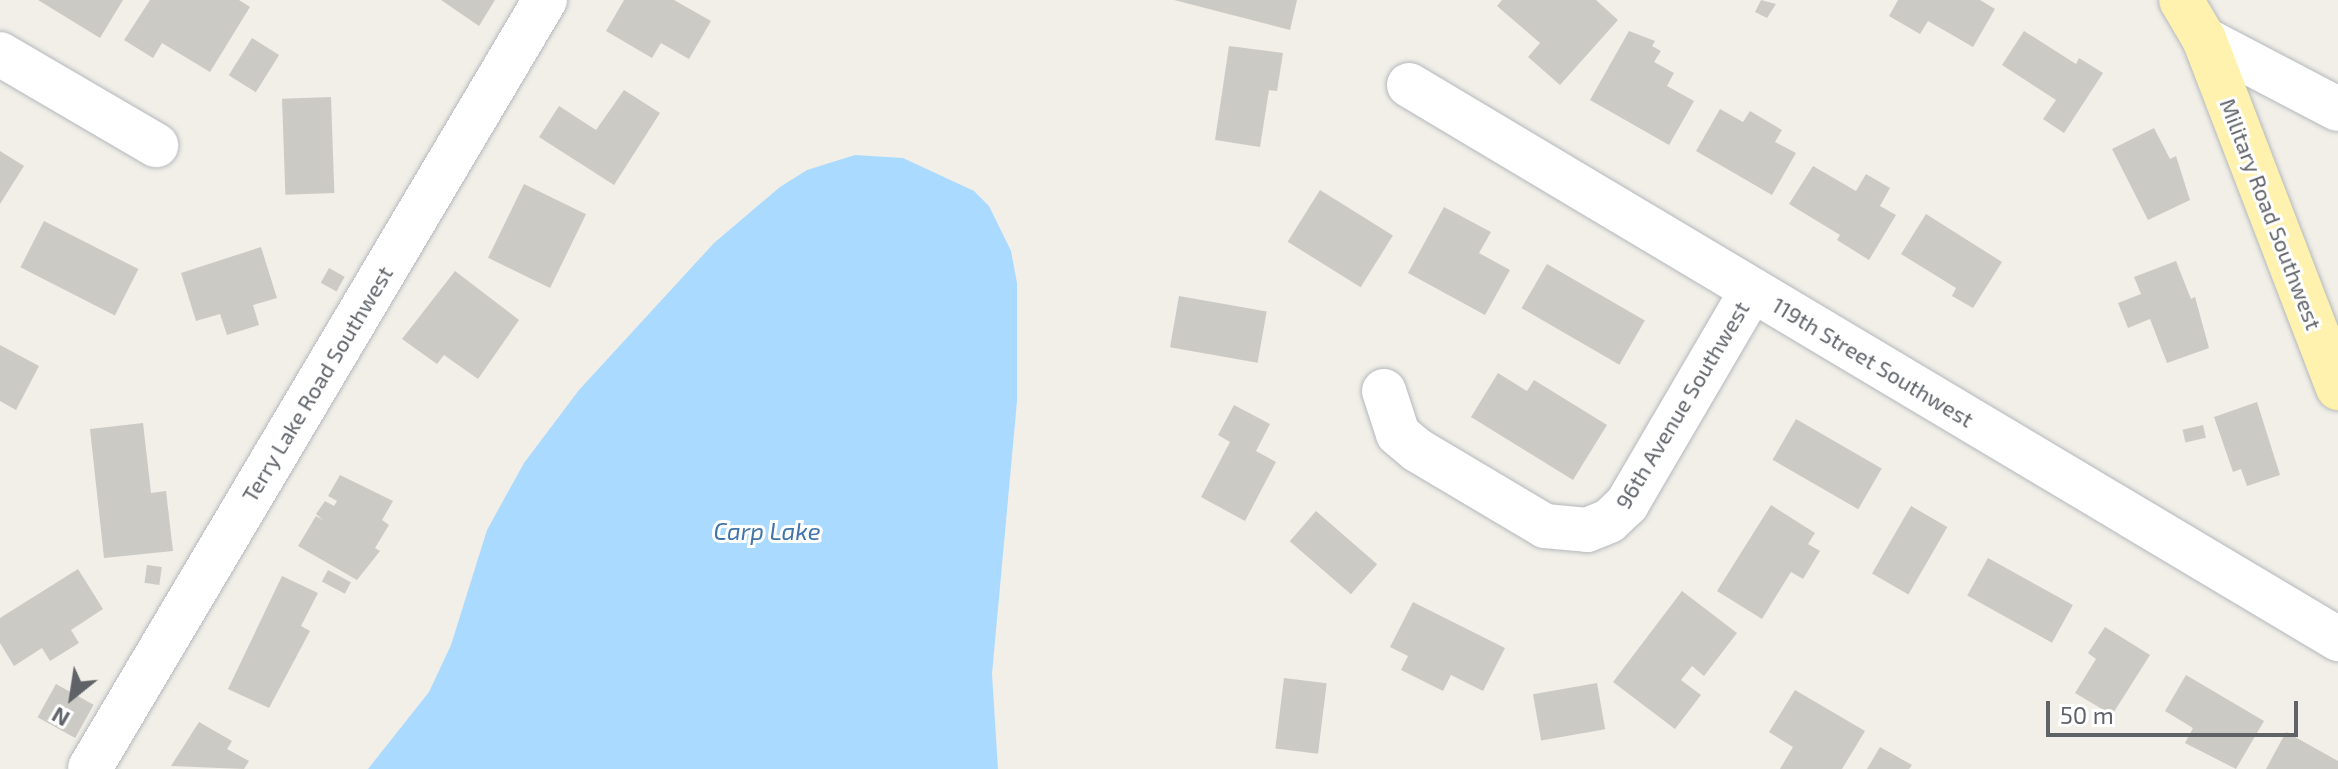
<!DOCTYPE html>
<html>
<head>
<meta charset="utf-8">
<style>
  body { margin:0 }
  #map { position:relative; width:2338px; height:769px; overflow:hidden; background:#f1efe8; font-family:"Exo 2",sans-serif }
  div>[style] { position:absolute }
  .water>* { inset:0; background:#aadaff }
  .building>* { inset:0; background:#cccac5; transform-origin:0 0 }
  .roads { filter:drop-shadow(0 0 2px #b5b8bc) drop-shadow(0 0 2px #b5b8bc) }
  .minor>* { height:44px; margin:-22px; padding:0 22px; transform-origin:22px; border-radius:22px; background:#fff }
  .major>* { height:44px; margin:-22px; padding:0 22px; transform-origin:22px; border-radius:22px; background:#fff2af }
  span { translate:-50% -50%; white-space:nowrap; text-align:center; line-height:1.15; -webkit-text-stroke:6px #fff; paint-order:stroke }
  .street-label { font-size:22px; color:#5f6368 }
  .water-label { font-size:24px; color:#4174aa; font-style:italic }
  .north { position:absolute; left:32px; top:657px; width:80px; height:80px; -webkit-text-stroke:6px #fff; paint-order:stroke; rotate:210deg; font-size:22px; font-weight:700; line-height:32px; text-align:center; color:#5f6368 }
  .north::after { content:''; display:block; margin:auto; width:28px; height:36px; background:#5f6368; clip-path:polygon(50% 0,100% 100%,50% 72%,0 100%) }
  .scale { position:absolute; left:2046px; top:701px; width:252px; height:36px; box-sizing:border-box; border:4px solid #5f6368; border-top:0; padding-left:10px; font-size:24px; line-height:28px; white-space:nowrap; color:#5f6368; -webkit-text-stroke:6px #fff; paint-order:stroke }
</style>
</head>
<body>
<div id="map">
  <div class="water">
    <div style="clip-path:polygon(855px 155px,903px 158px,974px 191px,989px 206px,1011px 251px,1017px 283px,1017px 401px,992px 674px,998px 769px,368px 769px,429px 692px,451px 645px,487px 530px,524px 463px,579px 390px,714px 243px,780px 187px,807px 170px)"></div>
  </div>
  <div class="building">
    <div style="clip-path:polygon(38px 0,123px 0,100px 38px)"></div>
    <div style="clip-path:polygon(150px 0,239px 0,250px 7px,210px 72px,162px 43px,153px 58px,124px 40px)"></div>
    <div style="clip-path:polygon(441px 0,495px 0,479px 26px)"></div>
    <div style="clip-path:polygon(624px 0,674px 0,711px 21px,689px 59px,661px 43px,652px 58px,606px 31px)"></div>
    <div style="clip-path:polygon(1174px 0,1297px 0,1290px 30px)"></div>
    <div style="clip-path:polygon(1502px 0,1596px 0,1618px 20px,1560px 85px,1528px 57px,1540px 43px,1497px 6px)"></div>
    <div style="clip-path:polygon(1761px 0,1776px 4px,1767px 18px,1755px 12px)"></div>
    <div style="clip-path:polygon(1898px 0,1980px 0,1995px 9px,1973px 47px,1928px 21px,1920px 34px,1889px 16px)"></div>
    <div style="clip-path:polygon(1629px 31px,1655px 41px,1652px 46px,1661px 51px,1654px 62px,1674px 73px,1667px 86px,1694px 101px,1669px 145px,1590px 100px)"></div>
    <div style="clip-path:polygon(2024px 31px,2076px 64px,2079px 58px,2103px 73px,2064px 133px,2043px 119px,2056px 100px,2002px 65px)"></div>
    <div style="left:252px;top:38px;width:32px;height:44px;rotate:32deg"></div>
    <div style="clip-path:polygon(1229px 46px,1283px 53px,1277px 91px,1269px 90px,1260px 147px,1215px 140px)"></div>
    <div style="clip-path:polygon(624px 90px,660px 113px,614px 185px,539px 137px,559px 106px,596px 130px)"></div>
    <div style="left:331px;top:97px;width:96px;height:49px;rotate:88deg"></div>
    <div style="clip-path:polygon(1720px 109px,1743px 122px,1750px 111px,1782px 130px,1775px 142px,1796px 153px,1772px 195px,1696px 151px)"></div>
    <div style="clip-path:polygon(2154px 128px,2170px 159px,2176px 156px,2190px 200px,2148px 220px,2112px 149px)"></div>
    <div style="clip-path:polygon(0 151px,24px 166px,0 204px)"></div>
    <div style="clip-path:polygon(1813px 166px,1856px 191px,1866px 174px,1890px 188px,1880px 206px,1896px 215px,1869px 260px,1837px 240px,1840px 235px,1789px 204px)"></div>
    <div style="left:524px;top:184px;width:69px;height:82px;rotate:26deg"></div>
    <div style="left:1320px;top:190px;width:86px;height:61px;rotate:32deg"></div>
    <div style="clip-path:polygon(1444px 207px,1491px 232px,1479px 253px,1510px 270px,1485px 315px,1408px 273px)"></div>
    <div style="clip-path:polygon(1926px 214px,2002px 262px,1973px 308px,1952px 296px,1956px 288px,1901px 254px)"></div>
    <div style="left:44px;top:221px;width:106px;height:52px;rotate:27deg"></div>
    <div style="clip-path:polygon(261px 247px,277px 298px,253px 305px,259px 325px,227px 335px,220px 314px,196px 321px,181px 273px)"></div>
    <div style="clip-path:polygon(2176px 261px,2191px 299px,2195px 297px,2209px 348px,2167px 363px,2150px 319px,2128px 328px,2118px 303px,2141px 294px,2134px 277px)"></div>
    <div style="left:1547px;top:264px;width:113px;height:51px;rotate:30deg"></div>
    <div style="left:329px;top:268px;width:18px;height:17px;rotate:29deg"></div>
    <div style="clip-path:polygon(455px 271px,519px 320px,478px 379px,444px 355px,437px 364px,402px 339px)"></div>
    <div style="left:1179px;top:296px;width:89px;height:52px;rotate:10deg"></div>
    <div style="clip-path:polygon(0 345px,39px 366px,16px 410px,0 401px)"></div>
    <div style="clip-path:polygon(1498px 373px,1527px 391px,1534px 380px,1607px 425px,1573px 480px,1471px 417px)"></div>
    <div style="clip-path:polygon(2257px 402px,2280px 475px,2247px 486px,2241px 469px,2233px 472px,2214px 417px)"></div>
    <div style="clip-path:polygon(1234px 405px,1270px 424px,1256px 451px,1276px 462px,1245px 521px,1201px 497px,1230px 442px,1218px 435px)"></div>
    <div style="left:1796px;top:419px;width:99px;height:47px;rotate:30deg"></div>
    <div style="clip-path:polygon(143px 423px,151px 493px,166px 491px,173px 551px,104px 558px,90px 429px)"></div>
    <div style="left:2203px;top:425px;width:13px;height:21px;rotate:77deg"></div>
    <div style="clip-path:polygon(340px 475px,393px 501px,382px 520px,389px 525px,375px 548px,380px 551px,357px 580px,298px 546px,316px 516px,324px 521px,316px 514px,325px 501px,334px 506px,337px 501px,328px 496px)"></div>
    <div style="clip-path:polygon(1771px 505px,1815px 533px,1808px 544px,1820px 551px,1803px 579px,1791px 572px,1762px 619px,1717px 591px)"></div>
    <div style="left:1911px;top:506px;width:42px;height:78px;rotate:30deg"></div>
    <div style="left:1316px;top:511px;width:81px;height:40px;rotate:41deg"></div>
    <div style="left:1988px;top:558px;width:97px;height:43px;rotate:29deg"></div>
    <div style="left:147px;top:565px;width:15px;height:18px;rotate:8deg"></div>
    <div style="clip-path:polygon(78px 569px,103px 609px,71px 630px,79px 643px,50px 661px,42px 648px,14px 666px,0 643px,0 618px)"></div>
    <div style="left:328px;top:570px;width:26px;height:13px;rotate:28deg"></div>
    <div style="clip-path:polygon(282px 576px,318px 593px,301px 626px,310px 631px,269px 708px,228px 689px)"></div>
    <div style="clip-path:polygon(1682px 591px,1737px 633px,1704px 676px,1692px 666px,1681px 680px,1701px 695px,1675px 729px,1613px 682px)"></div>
    <div style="clip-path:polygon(1413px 602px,1505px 648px,1483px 691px,1451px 675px,1443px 691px,1401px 670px,1408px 656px,1390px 647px)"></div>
    <div style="clip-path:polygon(2105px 627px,2150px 655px,2112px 715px,2075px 693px,2096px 659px,2088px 653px)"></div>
    <div style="clip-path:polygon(2186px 675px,2264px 721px,2236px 769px,2185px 743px,2193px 728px,2165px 711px)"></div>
    <div style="left:1284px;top:678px;width:43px;height:71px;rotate:7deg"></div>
    <div style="left:1597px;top:683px;width:47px;height:65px;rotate:80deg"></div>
    <div style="left:56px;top:684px;width:43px;height:38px;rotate:29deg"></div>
    <div style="clip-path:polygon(1795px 690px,1865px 731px,1842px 769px,1780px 769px,1793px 747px,1769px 732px)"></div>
    <div style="clip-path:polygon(199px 722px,232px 741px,227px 749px,249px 761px,244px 769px,171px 766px)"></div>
    <div style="clip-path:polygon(2286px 732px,2338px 761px,2338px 769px,2266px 769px)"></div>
    <div style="clip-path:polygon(1880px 747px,1912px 765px,1909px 769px,1867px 769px)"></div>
  </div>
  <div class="roads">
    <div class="minor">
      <div style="left:2204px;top:39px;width:151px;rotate:27.6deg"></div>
      <div style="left:0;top:54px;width:181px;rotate:30.3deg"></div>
      <div style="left:1409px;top:85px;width:1082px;rotate:30.81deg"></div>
      <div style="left:1384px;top:391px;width:45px;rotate:72deg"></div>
      <div style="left:1398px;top:434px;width:25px;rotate:40deg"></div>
      <div style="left:1417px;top:450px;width:149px;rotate:30.7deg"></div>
      <div style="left:1545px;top:526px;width:42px;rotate:5.4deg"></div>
      <div style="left:1587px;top:530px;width:24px;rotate:-22deg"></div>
      <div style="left:1609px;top:521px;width:25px;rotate:-43deg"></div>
      <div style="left:1627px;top:504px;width:248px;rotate:-59.7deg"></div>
      <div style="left:90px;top:768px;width:893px;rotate:-59.36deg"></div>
    </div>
    <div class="major">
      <div style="left:2181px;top:0;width:45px;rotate:59.5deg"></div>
      <div style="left:2204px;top:39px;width:374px;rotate:69deg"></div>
    </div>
  </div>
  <div class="street-label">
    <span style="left:2271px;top:214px;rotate:69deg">Military Road Southwest</span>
    <span style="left:1873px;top:362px;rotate:31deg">119th Street Southwest</span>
    <span style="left:317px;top:384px;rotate:-59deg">Terry Lake Road Southwest</span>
    <span style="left:1682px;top:405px;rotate:-59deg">96th Avenue Southwest</span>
  </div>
  <div class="water-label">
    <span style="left:767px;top:531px">Carp Lake</span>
  </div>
  <div class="north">N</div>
  <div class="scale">50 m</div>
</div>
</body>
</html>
